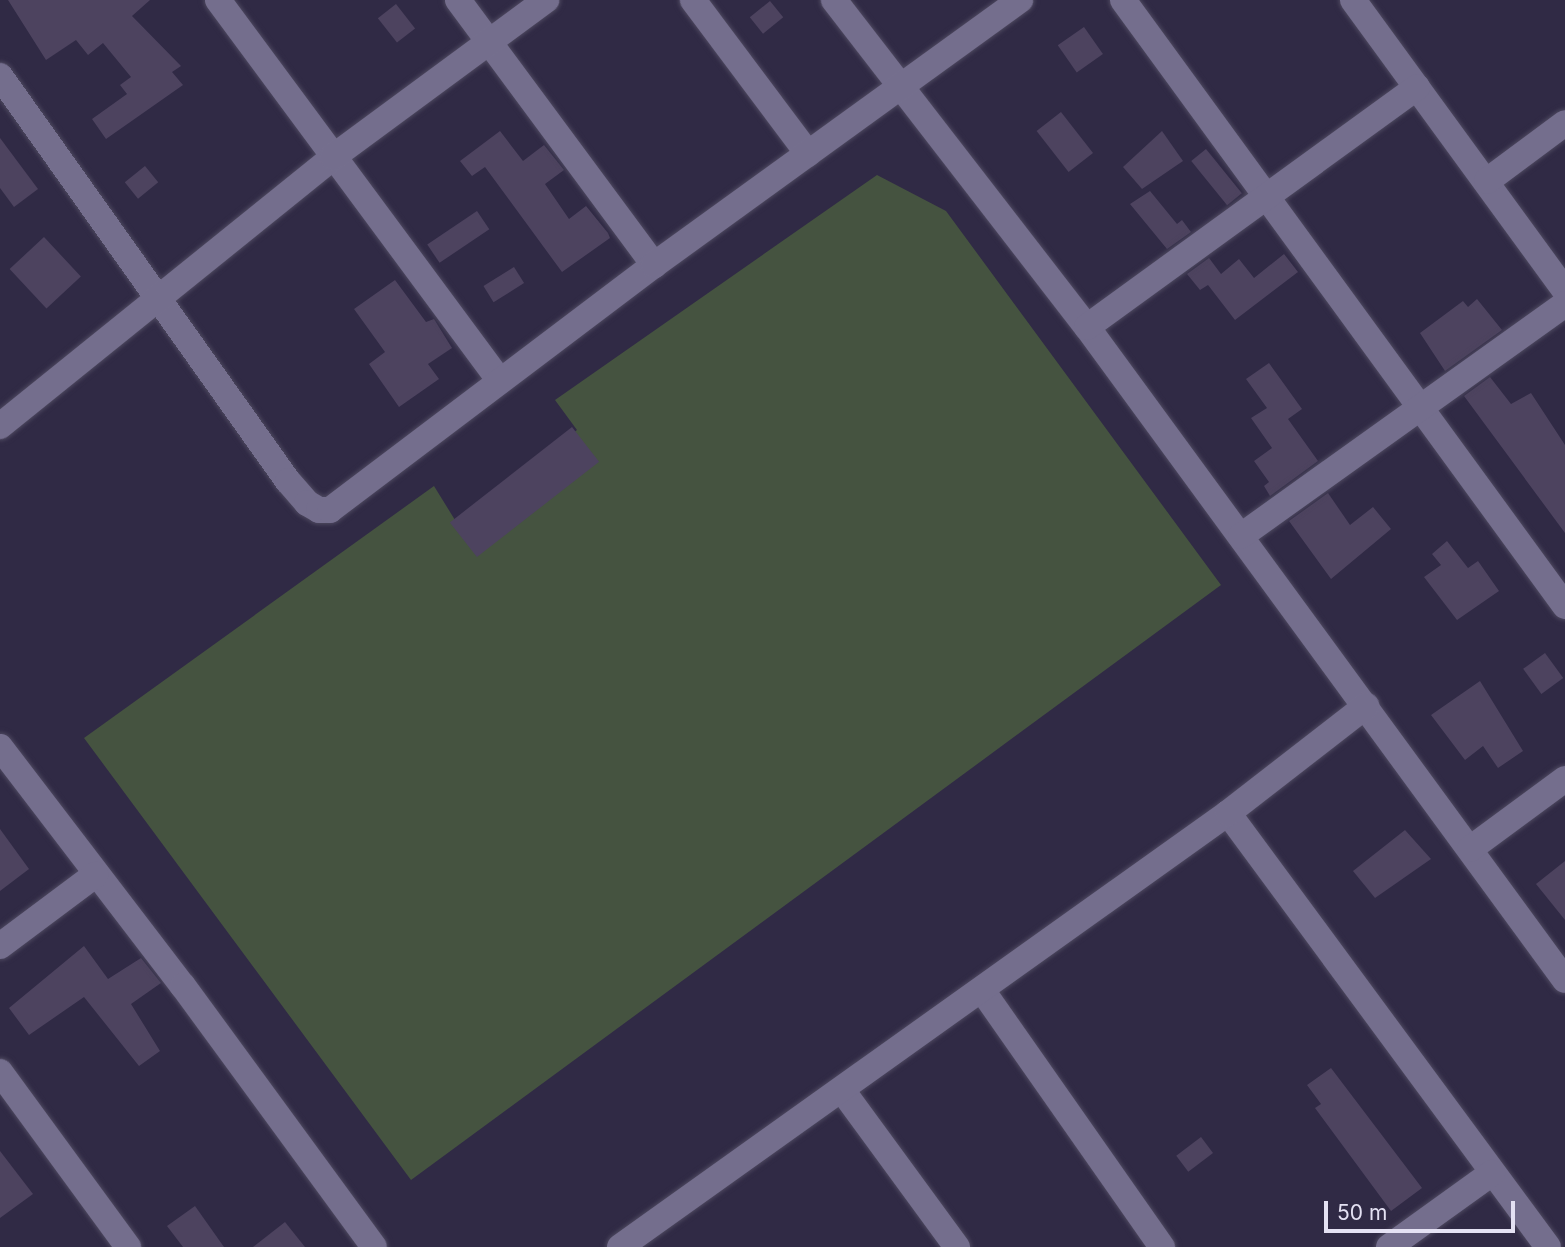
<!DOCTYPE html>
<html>
<head>
<meta charset="utf-8">
<style>
  body { margin:0 }
  #map { position:relative; width:1565px; height:1247px; overflow:hidden; background:#302a45; font-family:Inter,sans-serif }
  div>[style] { position:absolute }
  .green>* { inset:0; background:#455340 }
  .building>* { inset:0; background:#4d435f; transform-origin:0 0 }
  .roads { filter:drop-shadow(0 0 2px #4d485f) drop-shadow(0 0 2px #4d485f) }
  .street>* { height:26px; margin:-13px; padding:0 13px; transform-origin:13px; border-radius:13px; background:#746e8d }
  span { translate:-50% -50%; white-space:nowrap; text-align:center; line-height:1.15; -webkit-text-stroke:5px #302a45; paint-order:stroke }
  .scale { position:absolute; left:1324px; top:1201px; width:191px; height:32px; box-sizing:border-box; border:4px solid #e4e1f3; border-top:0; padding-left:9px; font-size:21px; line-height:24px; white-space:nowrap; color:#e4e1f3; -webkit-text-stroke:5px #302a45; paint-order:stroke }
</style>
</head>
<body>
<div id="map">
  <div class="green">
    <div style="clip-path:polygon(877px 175px,946px 211px,1221px 585px,411px 1180px,84px 738px,434px 486px,455px 520px,577px 430px,555px 400px)"></div>
  </div>
  <div class="building">
    <div style="clip-path:polygon(8px 0,150px 0,132px 16px,181px 66px,172px 72px,183px 85px,106px 139px,92px 119px,127px 94px,120px 85px,131px 77px,103px 43px,88px 55px,76px 40px,46px 60px)"></div>
    <div style="left:770px;top:1px;width:21px;height:26px;rotate:51deg"></div>
    <div style="left:396px;top:4px;width:31px;height:23px;rotate:52deg"></div>
    <div style="left:1084px;top:27px;width:33px;height:32px;rotate:55deg"></div>
    <div style="left:1061px;top:112px;width:52px;height:31px;rotate:52deg"></div>
    <div style="clip-path:polygon(500px 131px,523px 161px,544px 145px,564px 170px,545px 184px,569px 219px,586px 206px,608px 233px,610px 238px,562px 272px,485px 167px,472px 176px,460px 161px)"></div>
    <div style="clip-path:polygon(1162px 131px,1183px 161px,1142px 189px,1123px 167px)"></div>
    <div style="clip-path:polygon(0 138px,38px 189px,14px 207px,0 188px)"></div>
    <div style="left:1206px;top:149px;width:57px;height:19px;rotate:51deg"></div>
    <div style="left:145px;top:166px;width:21px;height:26px;rotate:51deg"></div>
    <div style="clip-path:polygon(1150px 191px,1177px 224px,1182px 220px,1191px 232px,1167px 249px,1130px 204px)"></div>
    <div style="left:477px;top:211px;width:22px;height:60px;rotate:56deg"></div>
    <div style="left:44px;top:237px;width:54px;height:47px;rotate:47deg"></div>
    <div style="clip-path:polygon(1284px 254px,1298px 272px,1235px 320px,1208px 285px,1200px 290px,1187px 274px,1209px 258px,1221px 274px,1239px 259px,1254px 278px)"></div>
    <div style="left:514px;top:267px;width:19px;height:36px;rotate:58deg"></div>
    <div style="clip-path:polygon(395px 280px,426px 322px,434px 319px,452px 348px,428px 364px,439px 379px,399px 407px,369px 364px,385px 352px,354px 309px)"></div>
    <div style="clip-path:polygon(1477px 299px,1502px 330px,1445px 371px,1420px 333px,1463px 301px,1468px 307px)"></div>
    <div style="clip-path:polygon(1269px 363px,1302px 409px,1288px 419px,1318px 461px,1270px 496px,1264px 486px,1269px 482px,1254px 461px,1272px 448px,1251px 418px,1267px 408px,1246px 379px)"></div>
    <div style="clip-path:polygon(1490px 377px,1511px 404px,1531px 393px,1565px 445px,1565px 533px,1464px 396px)"></div>
    <div style="left:572px;top:427px;width:44px;height:155px;rotate:52deg"></div>
    <div style="clip-path:polygon(1328px 493px,1350px 525px,1373px 507px,1391px 529px,1331px 579px,1289px 521px)"></div>
    <div style="clip-path:polygon(1447px 541px,1468px 568px,1478px 561px,1499px 591px,1457px 620px,1424px 577px,1441px 565px,1432px 554px)"></div>
    <div style="left:1545px;top:653px;width:31px;height:27px;rotate:54deg"></div>
    <div style="clip-path:polygon(1480px 681px,1523px 751px,1498px 768px,1483px 746px,1465px 760px,1431px 715px)"></div>
    <div style="clip-path:polygon(0 829px,29px 869px,0 891px)"></div>
    <div style="clip-path:polygon(1405px 830px,1431px 859px,1375px 898px,1353px 871px)"></div>
    <div style="clip-path:polygon(1565px 861px,1565px 920px,1536px 884px)"></div>
    <div style="clip-path:polygon(84px 946px,108px 979px,141px 958px,161px 983px,131px 1004px,160px 1051px,139px 1066px,84px 997px,29px 1035px,9px 1008px)"></div>
    <div style="clip-path:polygon(1331px 1068px,1422px 1188px,1391px 1211px,1315px 1108px,1321px 1104px,1307px 1085px)"></div>
    <div style="left:1201px;top:1137px;width:20px;height:31px;rotate:53deg"></div>
    <div style="clip-path:polygon(0 1151px,33px 1194px,0 1218px)"></div>
    <div style="clip-path:polygon(195px 1206px,224px 1247px,183px 1247px,167px 1226px)"></div>
    <div style="clip-path:polygon(285px 1222px,305px 1247px,253px 1247px)"></div>
  </div>
  <div class="roads">
    <div class="street">
      <div style="left:218px;top:0;width:474px;rotate:53.5deg"></div>
      <div style="left:458px;top:0;width:330px;rotate:53.5deg"></div>
      <div style="left:693px;top:0;width:192px;rotate:53.2deg"></div>
      <div style="left:834px;top:0;width:413px;rotate:52.3deg"></div>
      <div style="left:1087px;top:327px;width:809px;rotate:53.8deg"></div>
      <div style="left:1123px;top:0;width:750px;rotate:53.89deg"></div>
      <div style="left:1353px;top:0;width:360px;rotate:53.9deg"></div>
      <div style="left:0;top:76px;width:497px;rotate:54.6deg"></div>
      <div style="left:288px;top:481px;width:29px;rotate:49deg"></div>
      <div style="left:307px;top:503px;width:14px;rotate:30deg"></div>
      <div style="left:319px;top:510px;width:11px"></div>
      <div style="left:330px;top:510px;width:406px;rotate:-37.1deg"></div>
      <div style="left:654px;top:265px;width:452px;rotate:-35.9deg"></div>
      <div style="left:1487px;top:181px;width:97px;rotate:-36.6deg"></div>
      <div style="left:1087px;top:327px;width:408px;rotate:-36deg"></div>
      <div style="left:0;top:426px;width:428px;rotate:-38.9deg"></div>
      <div style="left:333px;top:157px;width:265px;rotate:-36.4deg"></div>
      <div style="left:1241px;top:536px;width:398px;rotate:-35.6deg"></div>
      <div style="left:0;top:747px;width:301px;rotate:52.6deg"></div>
      <div style="left:183px;top:986px;width:323px;rotate:53.8deg"></div>
      <div style="left:1228px;top:813px;width:539px;rotate:53.6deg"></div>
      <div style="left:1470px;top:849px;width:118px;rotate:-36.4deg"></div>
      <div style="left:0;top:946px;width:119px;rotate:-36.8deg"></div>
      <div style="left:982px;top:990px;width:314px;rotate:55deg"></div>
      <div style="left:0;top:1072px;width:217px;rotate:53.8deg"></div>
      <div style="left:842px;top:1090px;width:195px;rotate:53.8deg"></div>
      <div style="left:620px;top:1247px;width:747px;rotate:-35.52deg"></div>
      <div style="left:1228px;top:813px;width:175px;rotate:-37.8deg"></div>
      <div style="left:1389px;top:1247px;width:127px;rotate:-35.7deg"></div>
    </div>
  </div>
  <div class="scale">50 m</div>
</div>
</body>
</html>
